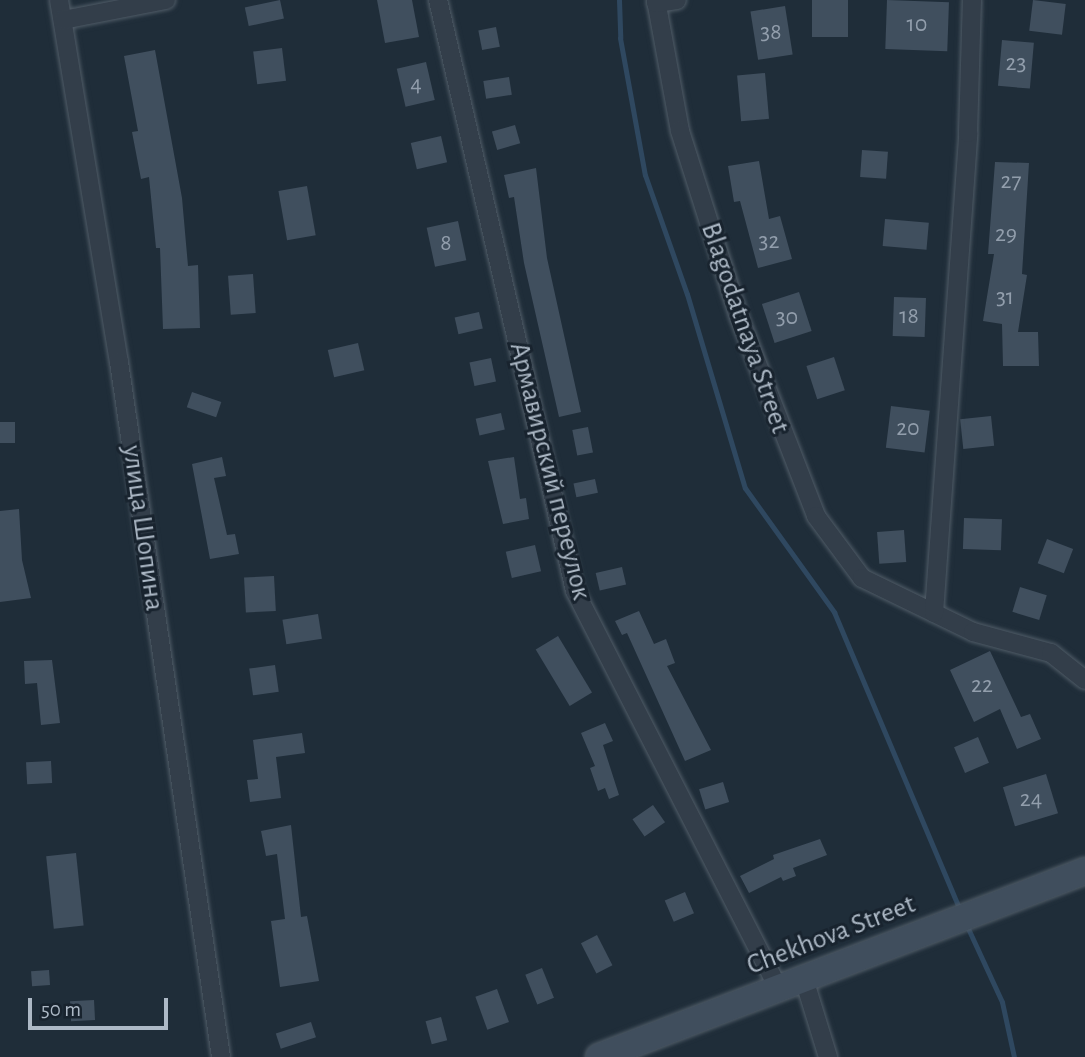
<!DOCTYPE html>
<html>
<head>
<meta charset="utf-8">
<style>
  body { margin:0 }
  #map { position:relative; width:1085px; height:1057px; overflow:hidden; background:#1f2d39; font-family:"Alegreya Sans",sans-serif }
  div>[style] { position:absolute }
  .stream>* { height:5px; margin:-2.5px; padding:0 2.5px; transform-origin:2.5px; border-radius:2.5px; background:#2f4860 }
  .building>* { inset:0; background:#404f5e; transform-origin:0 0 }
  .roads { filter:drop-shadow(0 0 2px #505c67) drop-shadow(0 0 2px #505c67) }
  .minor>* { height:18px; margin:-9px; padding:0 9px; transform-origin:9px; border-radius:9px; background:#333e4a }
  .secondary>* { height:26px; margin:-13px; padding:0 13px; transform-origin:13px; border-radius:13px; background:#404e5d }
  span { translate:-50% -50%; white-space:nowrap; text-align:center; line-height:1.15; -webkit-text-stroke:6px #18232e; paint-order:stroke }
  .number-label { font-size:24px; color:#929eac }
  .number-label span { -webkit-text-stroke-width:0 }
  .street-label { font-size:28px; color:#adb9c6 }
  .scale { position:absolute; left:28px; top:998px; width:140px; height:32px; box-sizing:border-box; border:4px solid #adb9c6; border-top:0; padding-left:9px; font-size:21px; line-height:24px; white-space:nowrap; color:#adb9c6; -webkit-text-stroke:5px #18232e; paint-order:stroke }
</style>
</head>
<body>
<div id="map">
  <div class="stream">
    <div style="left:619px;top:0;width:38px;rotate:88deg"></div>
    <div style="left:620px;top:38px;width:139px;rotate:79.7deg"></div>
    <div style="left:645px;top:175px;width:126px;rotate:70.6deg"></div>
    <div style="left:687px;top:294px;width:202px;rotate:73.4deg"></div>
    <div style="left:745px;top:488px;width:153px;rotate:54.3deg"></div>
    <div style="left:834px;top:612px;width:326px;rotate:67.1deg"></div>
    <div style="left:966px;top:924px;width:86px;rotate:65.2deg"></div>
    <div style="left:1002px;top:1002px;width:56px;rotate:77.7deg"></div>
  </div>
  <div class="building">
    <div style="left:280px;top:0;width:19px;height:36px;rotate:78deg"></div>
    <div style="clip-path:polygon(377px 0,412px 0,419px 37px,385px 43px)"></div>
    <div style="left:812px;top:0;width:36px;height:37px"></div>
    <div style="left:887px;top:0;width:62px;height:49px;rotate:2deg"></div>
    <div style="left:1033px;top:0;width:33px;height:31px;rotate:7deg"></div>
    <div style="left:785px;top:6px;width:49px;height:35px;rotate:81deg"></div>
    <div style="left:496px;top:27px;width:20px;height:18px;rotate:79deg"></div>
    <div style="left:1002px;top:40px;width:32px;height:46px;rotate:5deg"></div>
    <div style="left:282px;top:48px;width:33px;height:29px;rotate:83deg"></div>
    <div style="clip-path:polygon(155px 50px,182px 198px,188px 266px,198px 265px,200px 328px,163px 329px,160px 248px,156px 248px,149px 177px,141px 179px,132px 132px,138px 131px,124px 56px)"></div>
    <div style="left:426px;top:62px;width:39px;height:30px;rotate:77deg"></div>
    <div style="left:765px;top:73px;width:46px;height:28px;rotate:85deg"></div>
    <div style="left:509px;top:77px;width:18px;height:26px;rotate:81deg"></div>
    <div style="left:515px;top:125px;width:19px;height:24px;rotate:74deg"></div>
    <div style="left:441px;top:136px;width:27px;height:31px;rotate:77deg"></div>
    <div style="left:862px;top:150px;width:26px;height:27px;rotate:4deg"></div>
    <div style="clip-path:polygon(759px 161px,769px 219px,780px 216px,792px 259px,758px 268px,740px 201px,734px 202px,728px 166px)"></div>
    <div style="clip-path:polygon(995px 162px,1029px 163px,1022px 274px,1027px 275px,1018px 332px,1038px 332px,1039px 366px,1003px 366px,1002px 324px,983px 321px,994px 254px,988px 254px)"></div>
    <div style="clip-path:polygon(536px 168px,547px 258px,581px 412px,559px 417px,524px 263px,514px 197px,509px 198px,504px 175px)"></div>
    <div style="left:307px;top:186px;width:50px;height:29px;rotate:80deg"></div>
    <div style="left:885px;top:219px;width:44px;height:27px;rotate:5deg"></div>
    <div style="left:458px;top:221px;width:40px;height:32px;rotate:78deg"></div>
    <div style="left:253px;top:274px;width:39px;height:25px;rotate:86deg"></div>
    <div style="left:799px;top:292px;width:41px;height:39px;rotate:72deg"></div>
    <div style="left:894px;top:297px;width:32px;height:39px;rotate:2deg"></div>
    <div style="left:479px;top:312px;width:17px;height:25px;rotate:77deg"></div>
    <div style="left:358px;top:343px;width:28px;height:31px;rotate:77deg"></div>
    <div style="left:834px;top:357px;width:35px;height:29px;rotate:72deg"></div>
    <div style="left:491px;top:358px;width:24px;height:22px;rotate:78deg"></div>
    <div style="left:192px;top:392px;width:31px;height:16px;rotate:19deg"></div>
    <div style="left:891px;top:406px;width:39px;height:42px;rotate:7deg"></div>
    <div style="left:501px;top:413px;width:17px;height:26px;rotate:77deg"></div>
    <div style="left:991px;top:416px;width:30px;height:31px;rotate:84deg"></div>
    <div style="left:0;top:422px;width:15px;height:21px"></div>
    <div style="left:588px;top:427px;width:26px;height:16px;rotate:79deg"></div>
    <div style="clip-path:polygon(222px 457px,226px 476px,214px 478px,227px 535px,235px 534px,239px 554px,210px 559px,192px 464px)"></div>
    <div style="clip-path:polygon(514px 457px,520px 499px,526px 498px,529px 519px,503px 524px,488px 461px)"></div>
    <div style="left:595px;top:479px;width:14px;height:22px;rotate:78deg"></div>
    <div style="clip-path:polygon(19px 509px,22px 560px,31px 598px,0 602px,0 511px)"></div>
    <div style="left:964px;top:518px;width:38px;height:31px;rotate:2deg"></div>
    <div style="left:904px;top:530px;width:32px;height:27px;rotate:86deg"></div>
    <div style="left:1047px;top:539px;width:28px;height:26px;rotate:21deg"></div>
    <div style="left:535px;top:545px;width:27px;height:30px;rotate:77deg"></div>
    <div style="left:622px;top:567px;width:18px;height:27px;rotate:77deg"></div>
    <div style="left:274px;top:576px;width:35px;height:30px;rotate:87deg"></div>
    <div style="left:1020px;top:587px;width:28px;height:26px;rotate:17deg"></div>
    <div style="clip-path:polygon(639px 611px,654px 644px,666px 639px,675px 663px,667px 666px,711px 750px,685px 761px,627px 633px,622px 635px,615px 621px)"></div>
    <div style="left:318px;top:614px;width:25px;height:36px;rotate:81deg"></div>
    <div style="left:558px;top:636px;width:66px;height:26px;rotate:59deg"></div>
    <div style="clip-path:polygon(990px 651px,1021px 717px,1030px 714px,1041px 739px,1017px 749px,1000px 709px,974px 722px,950px 670px)"></div>
    <div style="clip-path:polygon(52px 660px,60px 723px,41px 725px,37px 683px,25px 684px,24px 661px)"></div>
    <div style="left:275px;top:665px;width:27px;height:26px;rotate:82deg"></div>
    <div style="clip-path:polygon(605px 723px,613px 741px,603px 745px,619px 795px,609px 799px,605px 788px,598px 791px,590px 768px,595px 766px,581px 733px)"></div>
    <div style="clip-path:polygon(302px 733px,305px 753px,276px 757px,281px 798px,250px 802px,247px 780px,258px 779px,253px 740px)"></div>
    <div style="left:978px;top:737px;width:28px;height:26px;rotate:67deg"></div>
    <div style="left:51px;top:761px;width:22px;height:25px;rotate:87deg"></div>
    <div style="left:1046px;top:774px;width:41px;height:45px;rotate:73deg"></div>
    <div style="left:723px;top:782px;width:21px;height:25px;rotate:73deg"></div>
    <div style="left:653px;top:805px;width:21px;height:25px;rotate:55deg"></div>
    <div style="clip-path:polygon(291px 825px,301px 917px,307px 916px,319px 981px,280px 987px,271px 921px,285px 919px,277px 854px,266px 856px,261px 831px)"></div>
    <div style="clip-path:polygon(820px 839px,827px 855px,793px 868px,796px 876px,783px 881px,781px 877px,749px 893px,740px 876px,774px 859px,773px 855px)"></div>
    <div style="left:76px;top:853px;width:73px;height:30px;rotate:84deg"></div>
    <div style="left:685px;top:892px;width:23px;height:22px;rotate:67deg"></div>
    <div style="left:597px;top:935px;width:34px;height:18px;rotate:63deg"></div>
    <div style="left:542px;top:968px;width:32px;height:18px;rotate:68deg"></div>
    <div style="left:49px;top:970px;width:15px;height:18px;rotate:86deg"></div>
    <div style="left:497px;top:989px;width:35px;height:23px;rotate:70deg"></div>
    <div style="left:94px;top:1000px;width:20px;height:24px;rotate:87deg"></div>
    <div style="left:441px;top:1017px;width:24px;height:16px;rotate:75deg"></div>
    <div style="left:311px;top:1022px;width:16px;height:37px;rotate:72deg"></div>
  </div>
  <div class="roads">
    <div class="minor">
      <div style="left:59px;top:0;width:367px;rotate:80.6deg"></div>
      <div style="left:119px;top:362px;width:702px;rotate:81.65deg"></div>
      <div style="left:438px;top:0;width:607px;rotate:76.95deg"></div>
      <div style="left:575px;top:591px;width:447px;rotate:62.9deg"></div>
      <div style="left:656px;top:0;width:133px;rotate:79.6deg"></div>
      <div style="left:680px;top:131px;width:195px;rotate:72.4deg"></div>
      <div style="left:739px;top:317px;width:213px;rotate:68.8deg"></div>
      <div style="left:816px;top:516px;width:77px;rotate:53.4deg"></div>
      <div style="left:862px;top:578px;width:123px;rotate:25.9deg"></div>
      <div style="left:973px;top:632px;width:81px;rotate:15.1deg"></div>
      <div style="left:1051px;top:653px;width:43px;rotate:38.5deg"></div>
      <div style="left:656px;top:3px;width:21px;rotate:-8deg"></div>
      <div style="left:63px;top:20px;width:105px;rotate:-11deg"></div>
      <div style="left:934px;top:613px;width:481px;rotate:-85.9deg"></div>
      <div style="left:968px;top:133px;width:133px;rotate:-88.3deg"></div>
      <div style="left:804px;top:979px;width:82px;rotate:72.9deg"></div>
    </div>
    <div class="secondary">
      <div style="left:599px;top:1057px;width:520px;rotate:-20.94deg"></div>
    </div>
  </div>
  <div class="number-label">
    <span style="left:917px;top:25px">10</span>
    <span style="left:771px;top:33px">38</span>
    <span style="left:1016px;top:64px">23</span>
    <span style="left:416px;top:85px">4</span>
    <span style="left:1011px;top:182px">27</span>
    <span style="left:1006px;top:235px">29</span>
    <span style="left:769px;top:242px">32</span>
    <span style="left:446px;top:244px">8</span>
    <span style="left:1005px;top:298px">31</span>
    <span style="left:909px;top:317px">18</span>
    <span style="left:787px;top:318px">30</span>
    <span style="left:908px;top:429px">20</span>
    <span style="left:982px;top:686px">22</span>
    <span style="left:1031px;top:800px">24</span>
  </div>
  <div class="street-label">
    <span style="left:745px;top:328px;rotate:71deg">Blagodatnaya Street</span>
    <span style="left:550px;top:471px;rotate:76deg">Армавирский переулок</span>
    <span style="left:143px;top:528px;rotate:82deg">улица Шопина</span>
    <span style="left:831px;top:935px;rotate:-21deg">Chekhova Street</span>
  </div>
  <div class="scale">50 m</div>
</div>
</body>
</html>
